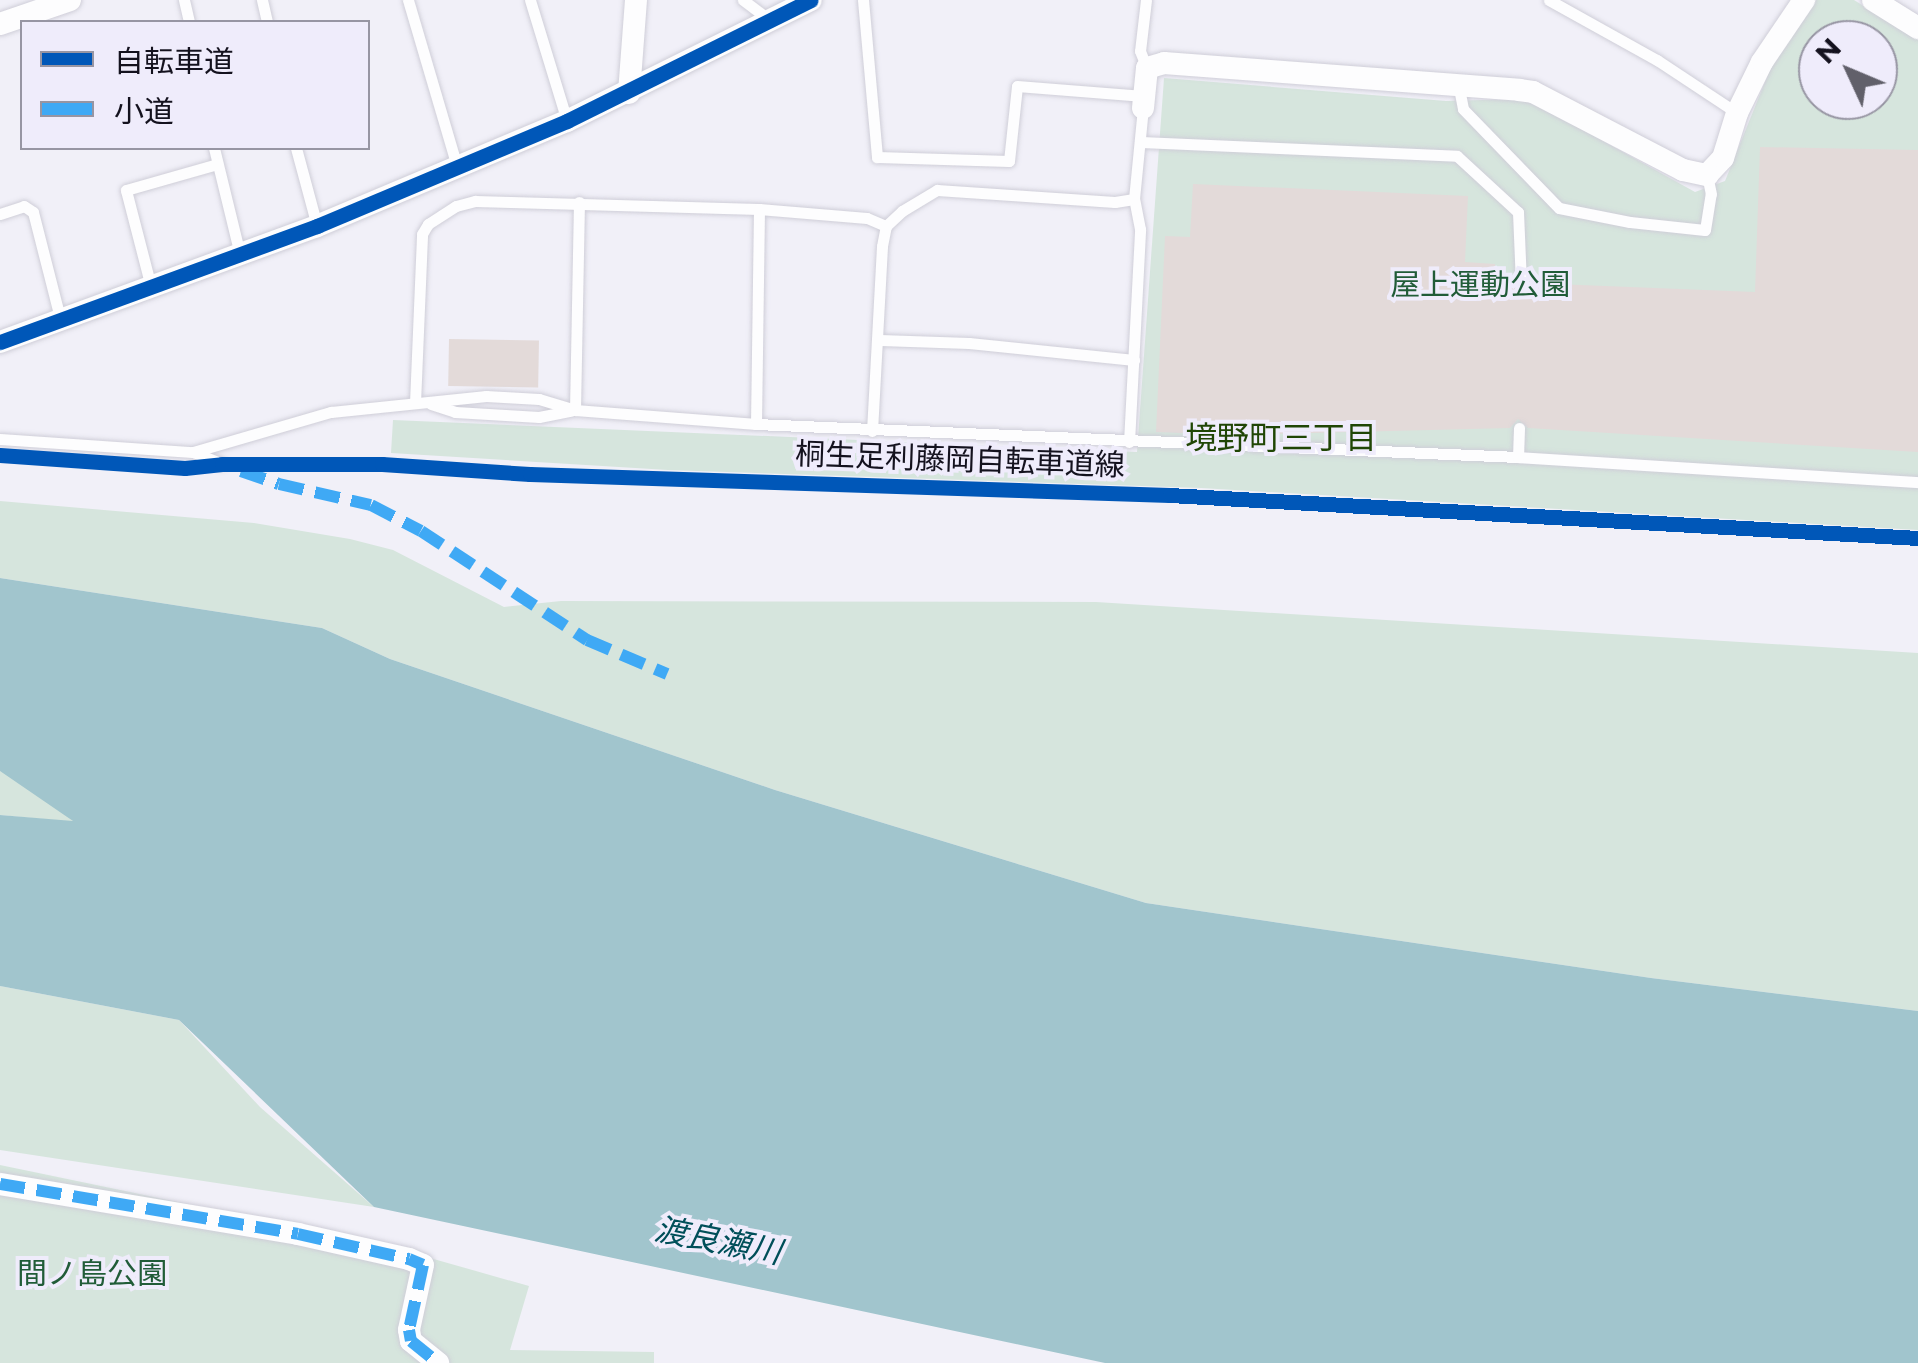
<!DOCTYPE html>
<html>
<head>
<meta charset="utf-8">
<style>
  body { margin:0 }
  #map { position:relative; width:1918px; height:1363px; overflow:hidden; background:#f1f0f8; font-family:Montserrat,"Noto Sans JP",sans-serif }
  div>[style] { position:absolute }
  .green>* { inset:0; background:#d6e5dd }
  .water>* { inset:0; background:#a1c5cd }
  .building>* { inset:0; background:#e3dad9; transform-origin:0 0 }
  .roads { filter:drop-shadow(0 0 2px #cfced8) drop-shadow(0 0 2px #cfced8) }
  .lane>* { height:11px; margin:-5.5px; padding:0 5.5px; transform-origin:5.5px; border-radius:5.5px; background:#fdfdfe }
  .street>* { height:22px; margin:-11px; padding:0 11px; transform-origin:11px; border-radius:11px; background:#fdfdfe }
  .quiet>* { height:12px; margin-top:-6px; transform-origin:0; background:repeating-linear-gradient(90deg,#3fa9f5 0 25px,transparent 0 37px) }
  .cycleway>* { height:15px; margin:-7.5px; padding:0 7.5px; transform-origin:7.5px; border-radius:7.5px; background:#0057b8 }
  span { translate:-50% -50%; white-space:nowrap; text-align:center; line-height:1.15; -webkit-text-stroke:8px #efecfb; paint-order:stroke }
  .park-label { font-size:30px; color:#215c38 }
  .street-label { font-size:30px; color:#14121e }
  .neighbourhood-label { font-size:32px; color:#204605 }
  .water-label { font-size:32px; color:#004f59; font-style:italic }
  .legend { position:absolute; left:20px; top:20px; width:350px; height:130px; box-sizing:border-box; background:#efecfb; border:2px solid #9795a3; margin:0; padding:12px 18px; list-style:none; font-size:30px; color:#14121e }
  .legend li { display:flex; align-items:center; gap:20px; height:50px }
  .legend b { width:50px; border:2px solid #9795a3 }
  .north { position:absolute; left:1798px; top:20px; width:100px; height:100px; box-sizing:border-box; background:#efecfb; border:2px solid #9795a3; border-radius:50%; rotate:314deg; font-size:28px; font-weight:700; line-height:40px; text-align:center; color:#14121e }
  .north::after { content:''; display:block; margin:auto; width:35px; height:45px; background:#61606a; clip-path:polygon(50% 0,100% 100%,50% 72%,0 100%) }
</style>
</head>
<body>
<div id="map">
  <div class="green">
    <div style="clip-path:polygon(evenodd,1816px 0,1854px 0,1918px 40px,1918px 530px,1201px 488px,668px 470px,391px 453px,393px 420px,1137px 452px,1164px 78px,1446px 101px,1518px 99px,1540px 106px,1695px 192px,1725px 181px,1771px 67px,1816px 0,1818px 40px,1878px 40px,1878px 100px,1818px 100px,1818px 40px)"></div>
    <div style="clip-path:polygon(0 501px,254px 523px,350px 539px,393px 550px,504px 607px,561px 601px,1096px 602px,1918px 653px,1918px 1011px,1651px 978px,1146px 903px,775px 790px,390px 659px,322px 628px,0 578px)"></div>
    <div style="clip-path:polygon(0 771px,6px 772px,75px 822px,0 815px)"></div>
    <div style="clip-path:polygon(0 986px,179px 1020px,260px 1107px,374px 1207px,0 1150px)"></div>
    <div style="clip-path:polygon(0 1165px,384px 1245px,529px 1286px,510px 1350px,654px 1352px,654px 1363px,0 1363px)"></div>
  </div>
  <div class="water">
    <div style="clip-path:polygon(0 578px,322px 628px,390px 659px,775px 790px,1146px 903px,1651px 978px,1918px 1011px,1918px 1363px,1105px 1363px,374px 1207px,179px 1020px,0 986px,0 815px,73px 821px,0 771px)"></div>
  </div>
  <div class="building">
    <div style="clip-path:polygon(1760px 147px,1918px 150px,1918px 452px,1528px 428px,1518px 419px,1510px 428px,1232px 435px,1156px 432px,1165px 236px,1190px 237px,1193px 184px,1468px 196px,1465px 262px,1495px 264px,1494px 283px,1512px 283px,1520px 292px,1530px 283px,1755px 292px)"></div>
    <div style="left:449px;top:339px;width:90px;height:47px;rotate:1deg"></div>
  </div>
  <div class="roads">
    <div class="lane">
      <div style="left:184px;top:0;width:23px;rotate:77deg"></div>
      <div style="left:262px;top:0;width:23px;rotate:77deg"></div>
      <div style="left:408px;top:0;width:173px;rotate:73.6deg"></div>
      <div style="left:530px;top:0;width:127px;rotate:73deg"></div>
      <div style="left:743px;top:0;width:35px;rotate:37deg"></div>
      <div style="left:863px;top:0;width:158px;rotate:84.9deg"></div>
      <div style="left:877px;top:157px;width:132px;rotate:1.7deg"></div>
      <div style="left:1009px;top:161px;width:75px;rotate:-83.9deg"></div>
      <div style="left:1017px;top:86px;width:127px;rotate:4.5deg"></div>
      <div style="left:1146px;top:0;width:51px;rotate:96.7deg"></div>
      <div style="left:1140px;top:51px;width:18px;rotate:68deg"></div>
      <div style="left:1549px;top:0;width:124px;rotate:29.1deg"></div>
      <div style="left:1657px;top:60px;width:96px;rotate:33.5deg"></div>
      <div style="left:1458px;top:83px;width:26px;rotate:79deg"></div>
      <div style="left:1463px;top:109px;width:138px;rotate:45.9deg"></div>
      <div style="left:1559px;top:208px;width:72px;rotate:11.2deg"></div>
      <div style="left:1630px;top:222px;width:75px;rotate:6.1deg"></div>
      <div style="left:1705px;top:230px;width:36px;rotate:-81deg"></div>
      <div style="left:1711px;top:194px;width:19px;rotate:-102deg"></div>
      <div style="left:1141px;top:142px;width:316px;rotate:2.5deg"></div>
      <div style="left:1457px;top:156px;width:83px;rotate:42.6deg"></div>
      <div style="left:1518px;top:212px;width:71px;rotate:87.6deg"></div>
      <div style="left:214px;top:148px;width:110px;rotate:76.3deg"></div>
      <div style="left:296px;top:148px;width:81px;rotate:74.9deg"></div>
      <div style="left:0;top:214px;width:25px;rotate:-18deg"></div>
      <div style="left:24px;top:206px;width:11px;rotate:34deg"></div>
      <div style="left:33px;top:212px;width:109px;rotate:75.7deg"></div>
      <div style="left:151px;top:287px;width:100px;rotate:-104.5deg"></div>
      <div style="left:126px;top:190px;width:95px;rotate:-15.9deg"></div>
      <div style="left:880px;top:340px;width:89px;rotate:1.9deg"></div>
      <div style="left:969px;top:343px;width:166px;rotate:5.9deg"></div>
      <div style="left:415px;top:403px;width:169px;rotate:-87.6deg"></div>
      <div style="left:422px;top:234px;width:12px;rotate:-59deg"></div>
      <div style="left:428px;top:224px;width:33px;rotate:-33deg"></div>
      <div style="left:456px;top:206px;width:20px;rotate:-15deg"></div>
      <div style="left:475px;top:201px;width:284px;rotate:1.6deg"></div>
      <div style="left:759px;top:209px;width:108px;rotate:4.8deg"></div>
      <div style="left:867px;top:218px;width:21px;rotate:23deg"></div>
      <div style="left:431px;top:404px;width:25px;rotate:18deg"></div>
      <div style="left:455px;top:412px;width:84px;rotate:3.4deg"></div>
      <div style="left:539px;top:417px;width:33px;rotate:-11deg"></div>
      <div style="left:575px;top:410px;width:208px;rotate:-88.9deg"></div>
      <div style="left:756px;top:424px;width:215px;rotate:-89.2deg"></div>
      <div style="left:872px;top:431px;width:185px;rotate:-86.9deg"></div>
      <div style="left:882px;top:246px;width:20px;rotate:-79deg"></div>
      <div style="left:886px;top:226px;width:22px;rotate:-43deg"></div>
      <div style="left:902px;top:211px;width:41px;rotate:-31deg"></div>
      <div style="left:937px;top:190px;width:178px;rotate:3.9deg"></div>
      <div style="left:1115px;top:202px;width:19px;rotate:-9deg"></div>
      <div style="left:0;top:439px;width:193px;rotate:3.9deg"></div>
      <div style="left:193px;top:452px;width:144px;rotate:-16.2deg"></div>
      <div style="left:331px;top:412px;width:156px;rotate:-5.9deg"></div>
      <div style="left:486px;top:396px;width:53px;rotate:3.2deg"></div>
      <div style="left:539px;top:399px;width:38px;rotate:17deg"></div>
      <div style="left:575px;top:410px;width:182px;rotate:4.4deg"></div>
      <div style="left:756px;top:424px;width:763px;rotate:2.48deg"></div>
      <div style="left:1518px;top:457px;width:401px;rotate:3.6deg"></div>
      <div style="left:1129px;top:442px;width:213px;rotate:-87deg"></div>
      <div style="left:1140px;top:229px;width:31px;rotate:-101deg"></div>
      <div style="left:1134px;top:199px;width:91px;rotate:-84.4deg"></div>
      <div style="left:193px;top:452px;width:31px;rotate:22deg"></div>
      <div style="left:1518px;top:457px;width:29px;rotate:-88deg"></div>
    </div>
    <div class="street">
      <div style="left:1873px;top:0;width:53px;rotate:31.9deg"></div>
      <div style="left:0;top:24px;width:74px;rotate:-18.9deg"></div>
      <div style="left:629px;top:93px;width:93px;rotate:-85.7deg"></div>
      <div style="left:1143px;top:108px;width:40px;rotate:-84.3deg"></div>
      <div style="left:1147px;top:68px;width:18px;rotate:-16deg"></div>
      <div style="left:1164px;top:63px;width:356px;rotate:4.3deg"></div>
      <div style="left:1519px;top:90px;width:14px;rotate:8deg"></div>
      <div style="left:1533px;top:92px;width:169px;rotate:27.5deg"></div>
      <div style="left:1683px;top:170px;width:25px;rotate:12deg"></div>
      <div style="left:1707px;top:175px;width:23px;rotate:-47deg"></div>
      <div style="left:1723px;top:158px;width:47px;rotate:-72.7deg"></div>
      <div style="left:1737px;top:113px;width:57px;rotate:-63.9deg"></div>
      <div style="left:1762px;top:62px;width:75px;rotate:-55.9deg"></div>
      <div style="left:0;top:342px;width:338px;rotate:-20.1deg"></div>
      <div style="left:317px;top:226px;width:271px;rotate:-22.8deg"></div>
      <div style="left:567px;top:121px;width:272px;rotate:-26.4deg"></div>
      <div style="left:0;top:1184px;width:302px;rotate:9.5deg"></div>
      <div style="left:298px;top:1234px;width:114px;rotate:12.7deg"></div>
      <div style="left:409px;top:1259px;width:15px;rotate:23deg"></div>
      <div style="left:423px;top:1265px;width:66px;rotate:102.2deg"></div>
      <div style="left:409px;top:1330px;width:11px;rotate:80deg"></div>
      <div style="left:411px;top:1341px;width:35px;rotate:39deg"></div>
    </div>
  </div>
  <div class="quiet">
    <div style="left:241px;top:471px;width:40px;rotate:18.9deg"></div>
    <div style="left:279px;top:484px;width:94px;rotate:12.9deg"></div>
    <div style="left:371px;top:505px;width:56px;rotate:27.5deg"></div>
    <div style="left:421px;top:531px;width:199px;rotate:33.3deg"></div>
    <div style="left:587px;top:640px;width:87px;rotate:23deg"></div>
    <div style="left:0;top:1184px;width:302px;rotate:9.5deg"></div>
    <div style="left:298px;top:1234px;width:114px;rotate:12.7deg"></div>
    <div style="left:409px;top:1259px;width:15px;rotate:23deg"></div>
    <div style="left:423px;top:1265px;width:66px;rotate:102.2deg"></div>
    <div style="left:409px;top:1330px;width:11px;rotate:80deg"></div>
    <div style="left:411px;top:1341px;width:35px;rotate:39deg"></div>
  </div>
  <div class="cycleway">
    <div style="left:0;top:342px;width:338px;rotate:-20.1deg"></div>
    <div style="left:317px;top:226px;width:271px;rotate:-22.8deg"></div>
    <div style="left:567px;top:121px;width:272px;rotate:-26.4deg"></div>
    <div style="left:0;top:455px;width:185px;rotate:4deg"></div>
    <div style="left:185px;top:468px;width:37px;rotate:-6deg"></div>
    <div style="left:222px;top:464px;width:160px"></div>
    <div style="left:382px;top:464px;width:148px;rotate:3.9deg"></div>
    <div style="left:530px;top:474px;width:640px;rotate:1.88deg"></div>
    <div style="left:1170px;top:495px;width:749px;rotate:3.29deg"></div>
  </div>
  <div class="park-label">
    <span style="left:1480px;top:285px">屋上運動公園</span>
    <span style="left:92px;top:1274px">間ノ島公園</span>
  </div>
  <div class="street-label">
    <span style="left:960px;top:460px;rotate:2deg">桐生足利藤岡自転車道線</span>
  </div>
  <div class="neighbourhood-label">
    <span style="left:1281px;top:438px">境野町三丁目</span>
  </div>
  <div class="water-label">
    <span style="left:718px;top:1241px;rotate:11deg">渡良瀬川</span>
  </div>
  <ul class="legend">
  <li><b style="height:12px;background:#0057b8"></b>自転車道</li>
  <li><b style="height:12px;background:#3fa9f5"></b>小道</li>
  </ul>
  <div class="north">N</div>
</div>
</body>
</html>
